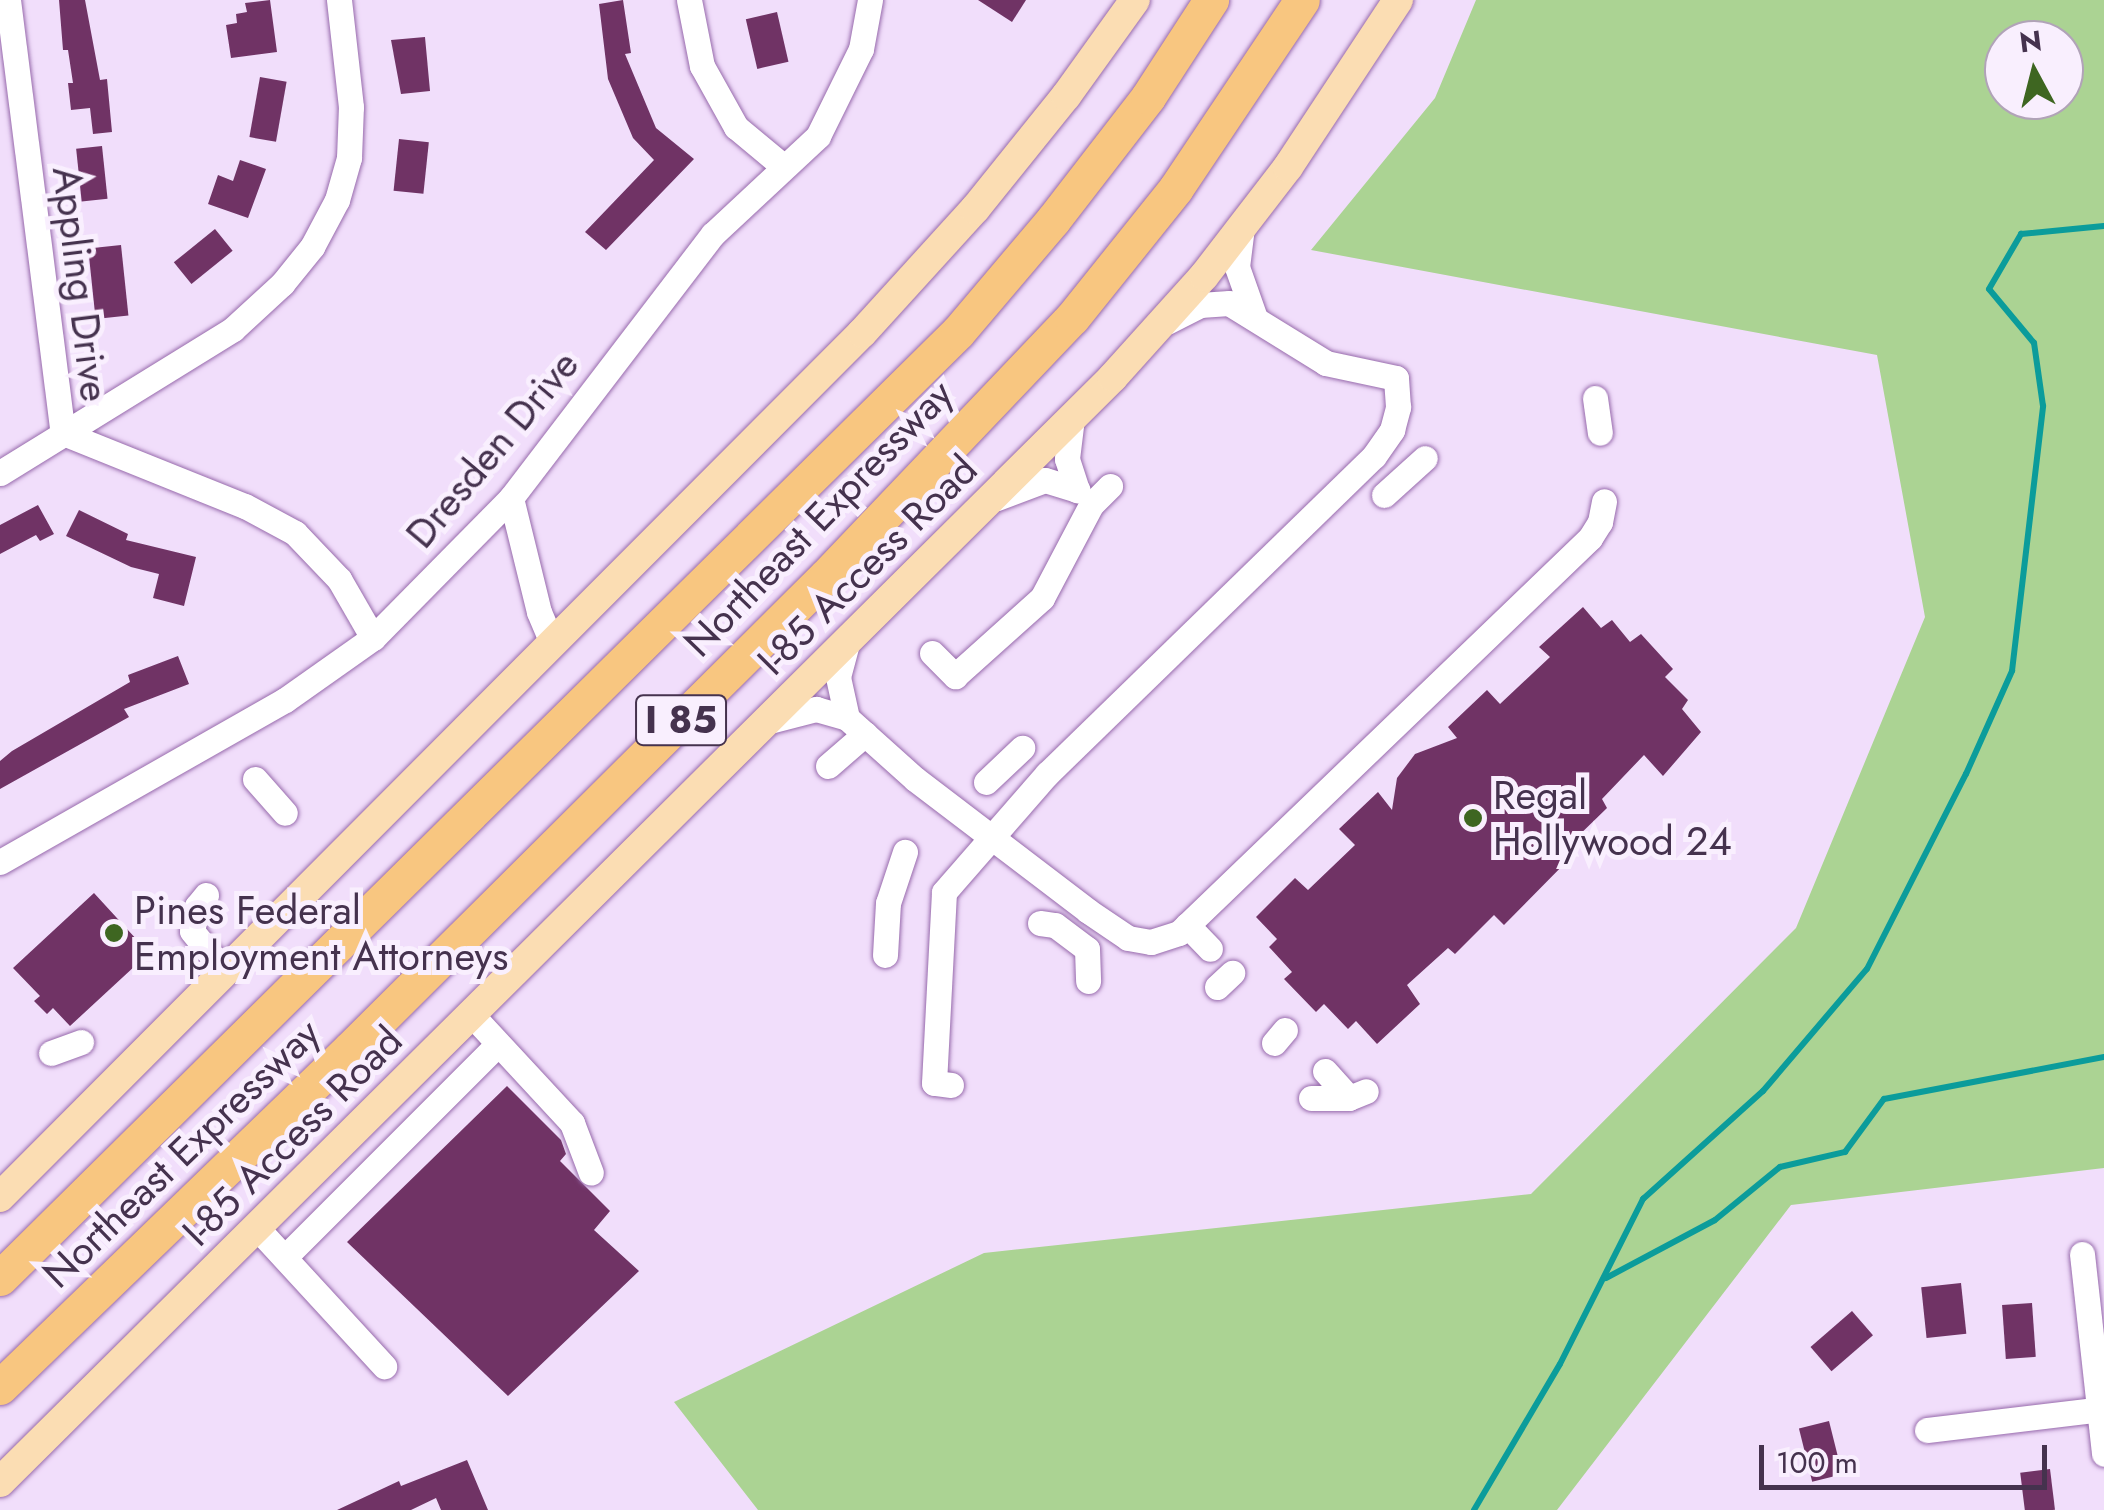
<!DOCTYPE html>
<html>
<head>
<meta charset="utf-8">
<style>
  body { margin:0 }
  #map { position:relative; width:2104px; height:1510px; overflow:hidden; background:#f1defb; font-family:Jost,sans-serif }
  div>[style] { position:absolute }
  .green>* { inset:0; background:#abd393 }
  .stream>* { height:6px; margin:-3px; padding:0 3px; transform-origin:3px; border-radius:3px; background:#0b9c9b }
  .building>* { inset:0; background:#703365; transform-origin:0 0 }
  .roads { filter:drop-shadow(0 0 2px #976aac) drop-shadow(0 0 2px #976aac) }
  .minor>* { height:25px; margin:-12.5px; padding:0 12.5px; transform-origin:12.5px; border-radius:12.5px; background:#fff }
  .major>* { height:30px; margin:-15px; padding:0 15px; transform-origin:15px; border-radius:15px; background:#fbddb3 }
  .highway>* { height:35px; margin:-17.5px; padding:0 17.5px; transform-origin:17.5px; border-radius:17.5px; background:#f8c680 }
  .dots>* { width:28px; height:28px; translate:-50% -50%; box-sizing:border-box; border:5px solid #f9effe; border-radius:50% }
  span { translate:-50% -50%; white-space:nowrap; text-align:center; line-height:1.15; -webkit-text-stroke:10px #f9effe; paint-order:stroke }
  .shield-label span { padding:2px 8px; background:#f9effe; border:2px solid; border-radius:8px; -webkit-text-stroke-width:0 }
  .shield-label { font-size:38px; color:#45324e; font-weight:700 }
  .street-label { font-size:40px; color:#45324e }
  .poi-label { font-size:40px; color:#45324e }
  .left { translate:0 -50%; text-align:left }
  .north { position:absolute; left:1984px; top:20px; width:100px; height:100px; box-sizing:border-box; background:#f9effe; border:2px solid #b1a3b8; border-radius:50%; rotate:353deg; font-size:28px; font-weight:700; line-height:40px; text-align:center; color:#45324e }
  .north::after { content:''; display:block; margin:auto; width:35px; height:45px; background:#3e6621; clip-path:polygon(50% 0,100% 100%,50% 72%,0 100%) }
  .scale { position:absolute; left:1759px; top:1445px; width:288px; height:45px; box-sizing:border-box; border:5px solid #45324e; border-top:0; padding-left:12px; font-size:30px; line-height:35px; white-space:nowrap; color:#45324e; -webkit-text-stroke:8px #f9effe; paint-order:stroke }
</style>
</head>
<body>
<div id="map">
  <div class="green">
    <div style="clip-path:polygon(evenodd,1476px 0,2104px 0,2104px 1168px,1791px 1205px,1557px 1510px,758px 1510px,674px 1402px,984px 1253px,1531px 1194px,1796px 928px,1925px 617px,1877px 355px,1311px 250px,1435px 98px,1476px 0,2064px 40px,2064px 100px,2004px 100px,2004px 40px,2064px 40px)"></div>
  </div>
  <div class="stream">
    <div style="left:1606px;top:1278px;width:123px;rotate:-28deg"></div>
    <div style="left:1715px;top:1220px;width:84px;rotate:-39.2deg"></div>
    <div style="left:1780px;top:1167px;width:67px;rotate:-13deg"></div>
    <div style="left:1845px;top:1152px;width:66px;rotate:-53.7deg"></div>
    <div style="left:1884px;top:1099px;width:224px;rotate:-10.8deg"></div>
    <div style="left:1474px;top:1510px;width:169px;rotate:-59.5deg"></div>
    <div style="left:1560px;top:1364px;width:185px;rotate:-63.3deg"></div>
    <div style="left:1643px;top:1199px;width:161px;rotate:-42deg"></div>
    <div style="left:1763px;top:1091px;width:160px;rotate:-49.6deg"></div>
    <div style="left:1867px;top:969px;width:219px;rotate:-63.1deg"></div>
    <div style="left:1966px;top:774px;width:113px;rotate:-65.9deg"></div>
    <div style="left:2012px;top:671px;width:267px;rotate:-83.3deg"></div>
    <div style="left:2043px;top:406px;width:64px;rotate:-98.1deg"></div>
    <div style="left:2034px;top:343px;width:70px;rotate:-129.8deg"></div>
    <div style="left:1989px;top:289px;width:64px;rotate:-59.8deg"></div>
    <div style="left:2021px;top:234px;width:83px;rotate:-5.5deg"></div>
  </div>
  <div class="building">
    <div style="clip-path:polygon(59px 0,85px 0,100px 80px,107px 79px,112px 132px,93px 134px,90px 108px,71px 110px,68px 83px,73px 83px,68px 50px,63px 50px)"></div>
    <div style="clip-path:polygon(270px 0,277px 52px,231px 58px,226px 25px,237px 23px,236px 14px,247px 12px,245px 3px)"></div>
    <div style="clip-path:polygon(623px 0,631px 53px,625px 54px,656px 128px,694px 159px,606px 250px,585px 232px,654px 160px,633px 138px,608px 79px,599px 4px)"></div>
    <div style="clip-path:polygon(978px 0,1026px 0,1012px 22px)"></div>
    <div style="left:777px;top:12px;width:51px;height:32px;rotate:77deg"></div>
    <div style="clip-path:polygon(425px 37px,430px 91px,401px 94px,391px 40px)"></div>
    <div style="left:260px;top:77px;width:27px;height:61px;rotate:10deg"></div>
    <div style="left:399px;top:139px;width:30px;height:52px;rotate:6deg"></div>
    <div style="left:102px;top:146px;width:53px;height:26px;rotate:84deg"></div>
    <div style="clip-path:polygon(240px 160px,266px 169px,248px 218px,208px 204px,218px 175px,233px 181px)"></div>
    <div style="left:215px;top:229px;width:28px;height:53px;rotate:51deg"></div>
    <div style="left:121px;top:245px;width:71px;height:33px;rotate:84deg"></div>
    <div style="clip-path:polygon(38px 505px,54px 534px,40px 541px,36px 535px,0 554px,0 525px)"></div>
    <div style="clip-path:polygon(79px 510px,128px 534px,126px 540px,196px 557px,184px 606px,153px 598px,159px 574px,131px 567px,66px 536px)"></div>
    <div style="clip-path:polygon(1583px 607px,1601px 628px,1612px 620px,1630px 642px,1641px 634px,1673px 669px,1665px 677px,1688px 700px,1682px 709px,1701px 732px,1663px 776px,1644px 755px,1602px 799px,1607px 808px,1570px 844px,1576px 852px,1504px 925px,1494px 915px,1455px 954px,1448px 948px,1407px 985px,1420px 1004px,1377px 1044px,1356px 1021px,1348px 1029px,1324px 1004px,1316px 1012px,1284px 979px,1292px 972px,1269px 947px,1277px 939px,1256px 917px,1295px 878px,1308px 890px,1355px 845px,1339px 829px,1378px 792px,1392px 810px,1397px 778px,1415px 754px,1457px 738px,1448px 727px,1487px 690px,1500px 704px,1550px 657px,1539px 647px)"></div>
    <div style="clip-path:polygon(178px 656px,189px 684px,124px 709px,129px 717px,0 789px,0 761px,12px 751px,130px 682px,128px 675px)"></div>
    <div style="clip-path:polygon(94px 893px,149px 953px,70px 1026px,53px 1008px,47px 1014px,34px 1001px,40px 996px,13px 968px)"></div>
    <div style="clip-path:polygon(507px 1086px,561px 1140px,566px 1154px,560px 1161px,610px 1211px,594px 1230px,639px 1271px,508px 1396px,347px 1242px)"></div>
    <div style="left:1961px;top:1283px;width:51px;height:40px;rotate:84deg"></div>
    <div style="left:2032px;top:1303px;width:54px;height:30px;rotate:86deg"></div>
    <div style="left:1852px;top:1311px;width:32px;height:55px;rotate:49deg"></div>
    <div style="left:1829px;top:1421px;width:55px;height:31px;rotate:76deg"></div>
    <div style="clip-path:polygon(467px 1460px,488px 1510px,441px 1510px,436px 1498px,411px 1510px,337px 1510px,399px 1481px,401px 1486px)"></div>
    <div style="left:2050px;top:1469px;width:41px;height:30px;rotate:83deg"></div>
  </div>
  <div class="roads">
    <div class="minor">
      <div style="left:8px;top:0;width:436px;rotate:82.8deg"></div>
      <div style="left:63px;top:433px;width:196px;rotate:21.9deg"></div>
      <div style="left:245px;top:506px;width:57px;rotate:28.4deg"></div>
      <div style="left:295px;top:533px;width:64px;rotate:46.3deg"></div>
      <div style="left:339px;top:579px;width:68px;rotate:60deg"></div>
      <div style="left:689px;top:0;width:67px;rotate:78.9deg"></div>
      <div style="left:702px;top:66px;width:70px;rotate:60.9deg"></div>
      <div style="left:736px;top:127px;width:62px;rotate:39.8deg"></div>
      <div style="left:1242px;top:227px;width:40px;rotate:97.1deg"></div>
      <div style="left:1237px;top:267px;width:51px;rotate:70.5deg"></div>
      <div style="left:1595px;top:398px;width:35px;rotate:82deg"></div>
      <div style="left:1072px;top:418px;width:41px;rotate:97deg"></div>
      <div style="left:1067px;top:459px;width:33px;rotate:72deg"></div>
      <div style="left:0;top:473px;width:274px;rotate:-31.7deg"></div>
      <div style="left:233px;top:329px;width:67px;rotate:-42.6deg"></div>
      <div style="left:282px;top:284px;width:48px;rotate:-51deg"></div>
      <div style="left:312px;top:247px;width:53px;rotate:-62deg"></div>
      <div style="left:337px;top:200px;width:44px;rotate:-74.1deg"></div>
      <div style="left:349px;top:158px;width:51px;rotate:-87.8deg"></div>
      <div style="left:351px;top:107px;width:108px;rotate:-96.4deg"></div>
      <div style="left:1384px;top:495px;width:55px;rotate:-42.1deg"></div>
      <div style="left:511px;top:498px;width:117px;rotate:76.2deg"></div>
      <div style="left:539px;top:612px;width:34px;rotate:67deg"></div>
      <div style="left:997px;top:498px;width:51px;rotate:-20.6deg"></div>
      <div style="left:1045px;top:480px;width:34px;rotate:17deg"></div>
      <div style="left:932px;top:653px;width:33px;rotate:45deg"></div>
      <div style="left:955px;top:676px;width:117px;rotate:-41.9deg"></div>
      <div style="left:1042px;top:598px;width:105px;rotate:-62.2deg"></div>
      <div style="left:1091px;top:505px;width:27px;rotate:-45deg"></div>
      <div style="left:847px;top:718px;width:42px;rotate:-102.4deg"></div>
      <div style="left:838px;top:677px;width:38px;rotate:-75deg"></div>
      <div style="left:766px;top:722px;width:52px;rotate:-14.6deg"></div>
      <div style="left:816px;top:709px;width:32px;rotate:16deg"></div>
      <div style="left:847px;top:718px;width:91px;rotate:41.9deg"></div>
      <div style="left:915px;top:779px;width:218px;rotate:37.3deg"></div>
      <div style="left:1088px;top:911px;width:48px;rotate:34deg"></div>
      <div style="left:1128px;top:938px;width:23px;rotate:10deg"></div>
      <div style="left:1151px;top:942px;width:29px;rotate:-18deg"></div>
      <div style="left:1179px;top:933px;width:570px;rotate:-43.86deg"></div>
      <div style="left:1590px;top:538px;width:19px;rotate:-58deg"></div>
      <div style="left:1600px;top:522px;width:21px;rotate:-79deg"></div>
      <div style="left:828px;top:766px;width:49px;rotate:-40.9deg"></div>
      <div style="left:255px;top:779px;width:45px;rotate:48.6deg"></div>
      <div style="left:986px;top:782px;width:50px;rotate:-43.4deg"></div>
      <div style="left:0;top:862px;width:328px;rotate:-29.6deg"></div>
      <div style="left:285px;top:700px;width:108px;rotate:-35.2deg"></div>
      <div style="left:373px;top:638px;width:197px;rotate:-45.4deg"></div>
      <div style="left:511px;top:498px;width:332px;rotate:-52.6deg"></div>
      <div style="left:713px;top:234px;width:144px;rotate:-43deg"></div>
      <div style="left:818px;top:136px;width:97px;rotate:-63.7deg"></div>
      <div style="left:861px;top:49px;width:50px;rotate:-79.6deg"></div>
      <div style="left:206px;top:895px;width:14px;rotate:129deg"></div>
      <div style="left:197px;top:906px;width:25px;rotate:101deg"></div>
      <div style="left:192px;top:931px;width:51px;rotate:51.3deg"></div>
      <div style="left:1040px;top:923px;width:15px;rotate:8deg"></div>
      <div style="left:1055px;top:925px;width:40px;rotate:37deg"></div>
      <div style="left:1087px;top:949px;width:32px;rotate:88deg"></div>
      <div style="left:1187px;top:925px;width:33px;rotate:46deg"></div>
      <div style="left:885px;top:955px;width:52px;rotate:-86.7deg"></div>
      <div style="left:888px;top:903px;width:54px;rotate:-71.6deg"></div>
      <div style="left:1217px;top:987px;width:21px;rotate:-43deg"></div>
      <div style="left:471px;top:1014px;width:149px;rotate:47.2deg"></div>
      <div style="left:572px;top:1123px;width:53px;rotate:69.2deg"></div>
      <div style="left:1274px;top:1043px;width:17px;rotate:-50deg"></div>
      <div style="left:51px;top:1053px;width:32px;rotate:-20deg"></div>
      <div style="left:1325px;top:1071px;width:36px;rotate:48deg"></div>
      <div style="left:951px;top:1085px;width:17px;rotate:-173deg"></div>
      <div style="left:934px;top:1083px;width:191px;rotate:-87deg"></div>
      <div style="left:944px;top:892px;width:157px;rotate:-48.9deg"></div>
      <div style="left:1047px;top:774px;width:456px;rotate:-44.2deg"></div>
      <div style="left:1374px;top:456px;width:32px;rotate:-55deg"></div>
      <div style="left:1392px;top:430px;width:24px;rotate:-75deg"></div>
      <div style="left:1398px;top:407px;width:29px;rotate:-94deg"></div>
      <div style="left:1396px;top:378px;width:72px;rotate:-167.9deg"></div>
      <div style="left:1326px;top:363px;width:114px;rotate:-148.3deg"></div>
      <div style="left:1229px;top:303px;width:29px;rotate:176deg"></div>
      <div style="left:1200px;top:305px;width:37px;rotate:153deg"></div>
      <div style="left:1311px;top:1098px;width:38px"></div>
      <div style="left:1349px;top:1098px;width:18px;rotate:-22deg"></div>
      <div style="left:257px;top:1228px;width:188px;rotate:47.4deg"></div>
      <div style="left:2082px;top:1254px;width:201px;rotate:83.7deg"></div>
      <div style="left:285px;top:1257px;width:301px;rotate:-45deg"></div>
      <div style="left:1927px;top:1430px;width:178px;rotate:-6.8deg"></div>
    </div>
    <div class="major">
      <div style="left:0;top:1197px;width:1220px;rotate:-45.07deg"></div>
      <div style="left:862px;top:333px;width:168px;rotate:-47.7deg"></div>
      <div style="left:975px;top:209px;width:145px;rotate:-51.2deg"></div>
      <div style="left:1066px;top:96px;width:118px;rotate:-54.3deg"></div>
      <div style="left:0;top:1482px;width:1568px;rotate:-44.79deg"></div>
      <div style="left:1113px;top:377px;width:136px;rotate:-48deg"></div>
      <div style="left:1204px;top:276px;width:138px;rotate:-52.4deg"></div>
      <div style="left:1288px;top:167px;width:200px;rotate:-56.6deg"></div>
    </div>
    <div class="highway">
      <div style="left:0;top:1278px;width:1346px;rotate:-44.64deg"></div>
      <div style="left:958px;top:332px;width:147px;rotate:-49.7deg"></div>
      <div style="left:1053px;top:220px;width:155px;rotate:-52.3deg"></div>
      <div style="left:1148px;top:97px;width:116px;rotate:-57deg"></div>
      <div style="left:0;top:1387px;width:487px;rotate:-44deg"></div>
      <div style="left:350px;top:1049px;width:671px;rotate:-44.82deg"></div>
      <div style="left:826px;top:576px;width:356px;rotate:-46.4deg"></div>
      <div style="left:1072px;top:318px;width:166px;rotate:-51.3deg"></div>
      <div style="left:1176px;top:188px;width:226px;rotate:-56.2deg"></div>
    </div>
  </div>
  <div class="dots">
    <div style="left:1473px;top:818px;background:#3e6621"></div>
    <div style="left:114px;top:933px;background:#3e6621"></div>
  </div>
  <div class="shield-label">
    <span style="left:681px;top:720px">I 85</span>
  </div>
  <div class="street-label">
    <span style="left:81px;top:284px;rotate:83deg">Appling Drive</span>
    <span style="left:492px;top:449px;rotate:-50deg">Dresden Drive</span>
    <span style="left:818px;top:518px;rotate:-46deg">Northeast Expressway</span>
    <span style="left:867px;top:565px;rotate:-45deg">I-85 Access Road</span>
    <span style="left:292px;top:1136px;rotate:-45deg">I-85 Access Road</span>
    <span style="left:181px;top:1153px;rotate:-44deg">Northeast Expressway</span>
  </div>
  <div class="poi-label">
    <span class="left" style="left:1493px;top:818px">Regal<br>Hollywood 24</span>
    <span class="left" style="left:134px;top:933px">Pines Federal<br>Employment Attorneys</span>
  </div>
  <div class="north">N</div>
  <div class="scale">100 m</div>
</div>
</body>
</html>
